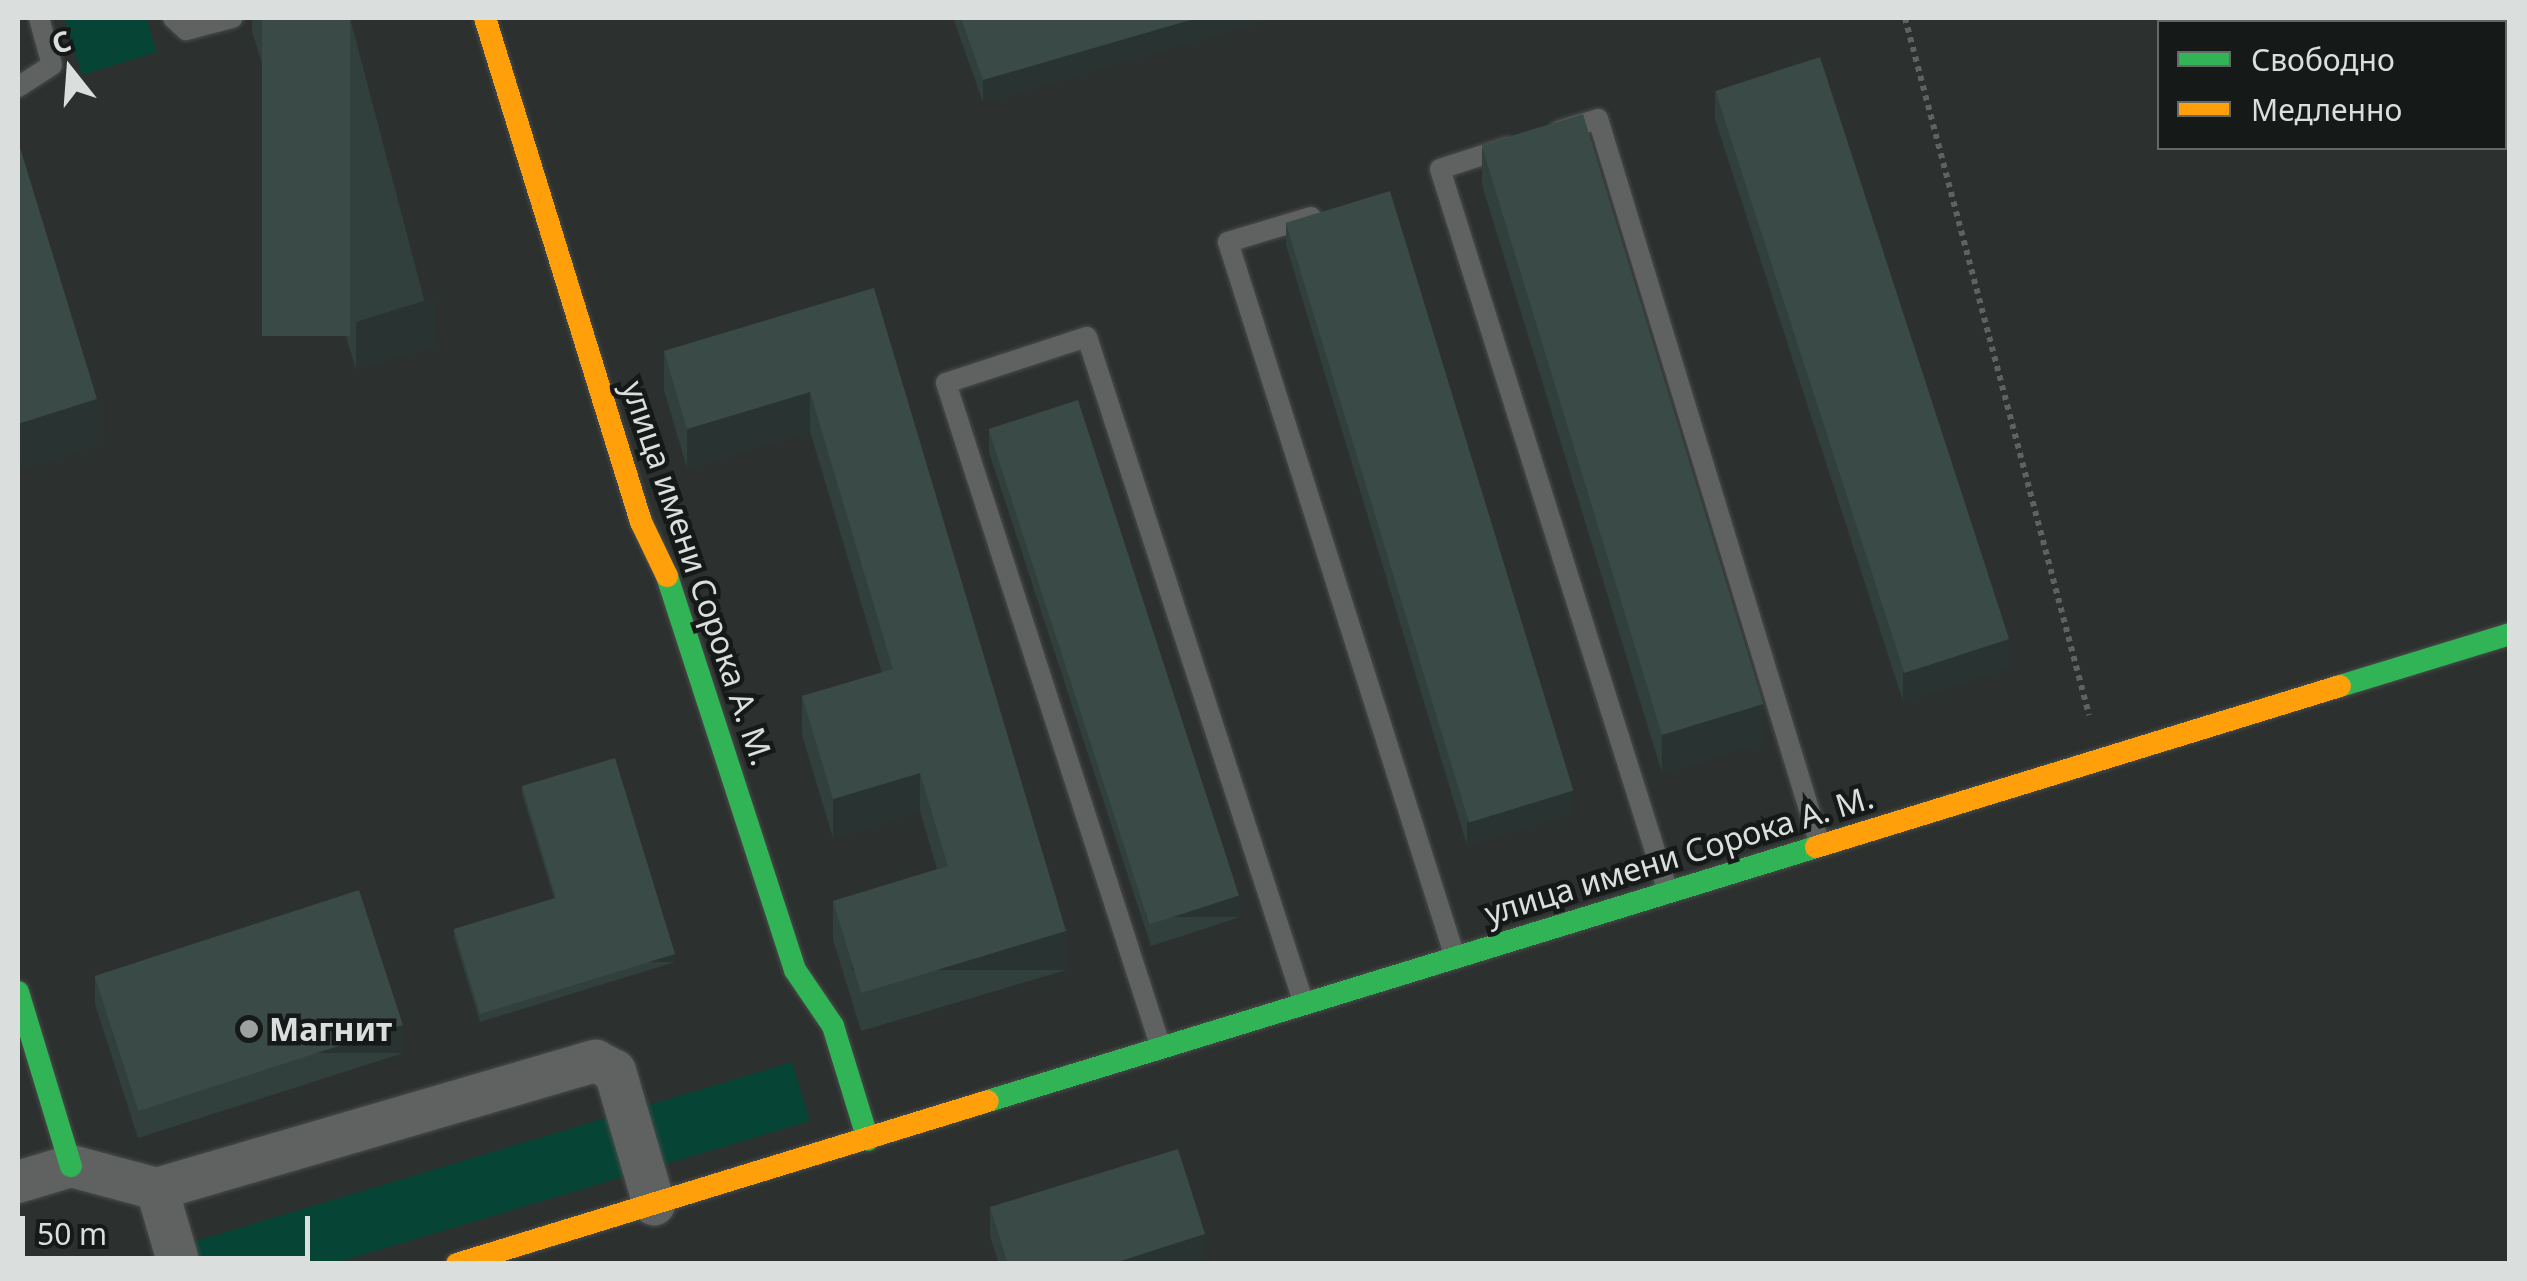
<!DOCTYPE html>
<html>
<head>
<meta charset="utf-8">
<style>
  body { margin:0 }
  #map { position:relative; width:2527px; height:1281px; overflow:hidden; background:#2c302e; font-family:"Noto Sans",sans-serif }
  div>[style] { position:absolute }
  .green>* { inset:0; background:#064436 }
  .path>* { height:6px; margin-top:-3px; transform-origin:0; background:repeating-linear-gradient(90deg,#606261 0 5px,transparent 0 10px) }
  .roads { filter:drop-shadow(0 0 2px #484c4a) drop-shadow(0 0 2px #484c4a) }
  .lane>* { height:20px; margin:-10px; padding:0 10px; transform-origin:10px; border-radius:10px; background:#5f6261 }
  .street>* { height:42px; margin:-21px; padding:0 21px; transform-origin:21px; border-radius:21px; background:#5f6261 }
  .fast>* { height:22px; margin:-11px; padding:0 11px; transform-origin:11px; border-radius:11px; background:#30b455 }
  .slow>* { height:22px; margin:-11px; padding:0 11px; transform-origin:11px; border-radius:11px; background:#ff9f0a }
  .wall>* { inset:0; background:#32403d }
  .shaded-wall>* { inset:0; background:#293432; transform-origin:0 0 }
  .building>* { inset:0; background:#3a4a47; transform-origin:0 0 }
  .dots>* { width:28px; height:28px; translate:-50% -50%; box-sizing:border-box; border:5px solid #151918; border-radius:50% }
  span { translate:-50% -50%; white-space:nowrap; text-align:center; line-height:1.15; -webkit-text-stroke:9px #151918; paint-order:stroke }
  .street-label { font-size:32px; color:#dadfdd }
  .poi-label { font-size:32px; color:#dadfdd; font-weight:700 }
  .left { translate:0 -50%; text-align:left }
  .frame { position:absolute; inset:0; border:20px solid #dadfdd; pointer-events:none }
  .legend { position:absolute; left:2157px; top:20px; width:350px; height:130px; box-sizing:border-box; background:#151918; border:2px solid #646867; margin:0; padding:12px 18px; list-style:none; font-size:30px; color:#dadfdd }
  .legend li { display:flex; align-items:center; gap:20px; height:50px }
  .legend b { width:50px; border:2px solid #646867 }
  .north { position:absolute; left:20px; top:20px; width:100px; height:100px; -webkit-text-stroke:8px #151918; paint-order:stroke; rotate:343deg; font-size:28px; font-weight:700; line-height:40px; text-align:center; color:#dadfdd }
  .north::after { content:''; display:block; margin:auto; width:35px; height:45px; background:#dadfdd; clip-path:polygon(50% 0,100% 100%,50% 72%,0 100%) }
  .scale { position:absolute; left:20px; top:1216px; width:290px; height:45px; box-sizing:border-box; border:5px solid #dadfdd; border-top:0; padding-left:12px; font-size:30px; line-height:35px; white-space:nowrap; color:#dadfdd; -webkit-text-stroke:8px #151918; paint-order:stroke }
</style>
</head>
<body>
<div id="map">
  <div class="green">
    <div style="clip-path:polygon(64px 18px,146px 18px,157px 52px,82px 75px)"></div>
    <div style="clip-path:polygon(792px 1062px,810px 1121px,335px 1263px,119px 1264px)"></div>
  </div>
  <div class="path">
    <div style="left:1905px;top:18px;width:721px;rotate:75.21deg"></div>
  </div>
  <div class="roads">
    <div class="lane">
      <div style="left:173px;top:18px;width:18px;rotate:43deg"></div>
      <div style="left:186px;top:30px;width:48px;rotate:-14.6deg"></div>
      <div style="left:18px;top:87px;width:40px;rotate:-32.9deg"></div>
      <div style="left:52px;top:65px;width:49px;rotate:-105.5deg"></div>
      <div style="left:1559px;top:131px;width:41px;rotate:-17.1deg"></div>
      <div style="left:1598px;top:119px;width:759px;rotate:73deg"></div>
      <div style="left:1508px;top:147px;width:71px;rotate:162.1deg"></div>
      <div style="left:1440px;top:169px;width:755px;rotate:72.5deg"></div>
      <div style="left:1311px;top:217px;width:87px;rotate:163.2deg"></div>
      <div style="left:1228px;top:242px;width:750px;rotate:72.39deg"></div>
      <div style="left:1160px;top:1045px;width:696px;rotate:-107.91deg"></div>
      <div style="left:946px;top:383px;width:148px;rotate:-18.1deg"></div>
      <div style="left:1087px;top:337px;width:701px;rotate:71.98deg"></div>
    </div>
    <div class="street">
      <div style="left:18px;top:1182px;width:55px;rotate:-16.8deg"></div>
      <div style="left:71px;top:1166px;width:89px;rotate:15deg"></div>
      <div style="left:157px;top:1189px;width:457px;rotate:-16.3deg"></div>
      <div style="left:596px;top:1061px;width:21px;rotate:28deg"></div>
      <div style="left:615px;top:1071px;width:139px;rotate:73.7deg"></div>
      <div style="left:157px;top:1189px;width:78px;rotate:73.7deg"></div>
    </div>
    <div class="fast">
      <div style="left:667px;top:576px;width:414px;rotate:72deg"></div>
      <div style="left:795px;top:970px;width:68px;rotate:55.8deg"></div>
      <div style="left:833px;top:1026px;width:119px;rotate:72.9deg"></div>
      <div style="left:2340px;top:686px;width:178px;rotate:-17deg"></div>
      <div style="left:18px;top:992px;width:182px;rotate:73.1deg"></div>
      <div style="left:988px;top:1101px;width:866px;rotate:-17.05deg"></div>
    </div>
    <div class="slow">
      <div style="left:485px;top:18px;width:528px;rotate:72.8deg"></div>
      <div style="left:641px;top:522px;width:60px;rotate:64.3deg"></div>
      <div style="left:1816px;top:847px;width:548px;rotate:-17.08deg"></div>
      <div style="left:457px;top:1264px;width:555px;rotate:-17.06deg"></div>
    </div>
  </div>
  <div class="wall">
    <div style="clip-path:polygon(252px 18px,350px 18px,436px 345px,356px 369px,252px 31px)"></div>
    <div style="clip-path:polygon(953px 18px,1274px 18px,983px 102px)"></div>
    <div style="clip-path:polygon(1715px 91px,2008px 668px,1903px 701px,1715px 119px)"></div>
    <div style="clip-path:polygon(1482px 147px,1763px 742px,1662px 773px,1482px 185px)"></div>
    <div style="clip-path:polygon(1286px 223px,1572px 813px,1467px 845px,1286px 245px)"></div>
    <div style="clip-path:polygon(874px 288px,1066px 970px,861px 1031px,833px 939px,833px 901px,937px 869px,920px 811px,833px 838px,802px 735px,802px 696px,882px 673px,810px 431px,687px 468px,664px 390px,664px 351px)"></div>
    <div style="clip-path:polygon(989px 430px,1240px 917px,1151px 946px,989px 452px)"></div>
    <div style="clip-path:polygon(522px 786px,675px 962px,480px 1022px,454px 937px,454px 929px,554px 898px,522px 794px)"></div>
    <div style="clip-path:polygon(95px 976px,403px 1053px,138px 1138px,95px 1004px)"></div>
    <div style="clip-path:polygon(990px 1207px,1205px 1263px,999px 1264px,990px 1236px)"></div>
  </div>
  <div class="shaded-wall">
    <div style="clip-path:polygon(1197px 18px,1274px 18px,983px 102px,983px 80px)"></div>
    <div style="clip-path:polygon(436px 297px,436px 345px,356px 369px,356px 322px)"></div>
    <div style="clip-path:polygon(810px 392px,810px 431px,687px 468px,687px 429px)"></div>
    <div style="clip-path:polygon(97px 399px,97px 446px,18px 471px,18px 424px)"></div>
    <div style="clip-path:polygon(2008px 639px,2008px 668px,1903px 701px,1903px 673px)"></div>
    <div style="clip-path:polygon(1763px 704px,1763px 742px,1662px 773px,1662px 734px)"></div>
    <div style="clip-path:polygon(920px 773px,920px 811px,833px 838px,833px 799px)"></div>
    <div style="clip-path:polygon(1572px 791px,1572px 813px,1467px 845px,1467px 822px)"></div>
    <div style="left:1240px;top:895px;width:22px;height:94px;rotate:90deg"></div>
    <div style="left:1066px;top:931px;width:39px;height:214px;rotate:90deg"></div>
    <div style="left:675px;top:954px;width:8px;height:204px;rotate:90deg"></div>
    <div style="left:403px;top:1025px;width:28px;height:278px;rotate:90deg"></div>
    <div style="clip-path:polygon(1205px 1234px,1205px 1263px,1111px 1264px)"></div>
  </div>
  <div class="building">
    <div style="left:262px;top:18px;width:88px;height:318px"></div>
    <div style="clip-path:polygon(961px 18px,1197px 18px,983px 80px)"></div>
    <div style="left:1820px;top:57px;width:612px;height:110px;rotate:72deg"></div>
    <div style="left:1583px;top:114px;width:617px;height:106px;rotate:73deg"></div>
    <div style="clip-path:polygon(18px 141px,97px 399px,18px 424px)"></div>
    <div style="left:1390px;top:191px;width:627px;height:109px;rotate:73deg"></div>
    <div style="clip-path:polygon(874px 288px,1066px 931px,861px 993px,833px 901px,948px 866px,920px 773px,833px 799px,802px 696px,893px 669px,810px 392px,687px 429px,664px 351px)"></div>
    <div style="left:1078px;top:400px;width:521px;height:94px;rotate:72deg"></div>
    <div style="clip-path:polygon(615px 758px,675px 954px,480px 1014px,454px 929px,556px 898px,522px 786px)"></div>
    <div style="left:359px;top:890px;width:142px;height:278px;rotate:72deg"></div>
    <div style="clip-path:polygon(1178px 1149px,1205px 1234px,1111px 1264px,1008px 1264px,990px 1207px)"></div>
  </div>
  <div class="dots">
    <div style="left:249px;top:1029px;background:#9da2a0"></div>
  </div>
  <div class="street-label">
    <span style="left:698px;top:573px;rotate:71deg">улица имени Сорока А. М.</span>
    <span style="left:1679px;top:855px;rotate:-17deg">улица имени Сорока А. М.</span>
  </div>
  <div class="poi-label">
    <span class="left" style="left:269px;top:1029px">Магнит</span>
  </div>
  <div class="frame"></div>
  <ul class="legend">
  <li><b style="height:12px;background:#30b455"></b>Свободно</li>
  <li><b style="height:12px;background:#ff9f0a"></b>Медленно</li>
  </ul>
  <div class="north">С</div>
  <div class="scale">50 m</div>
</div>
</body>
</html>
